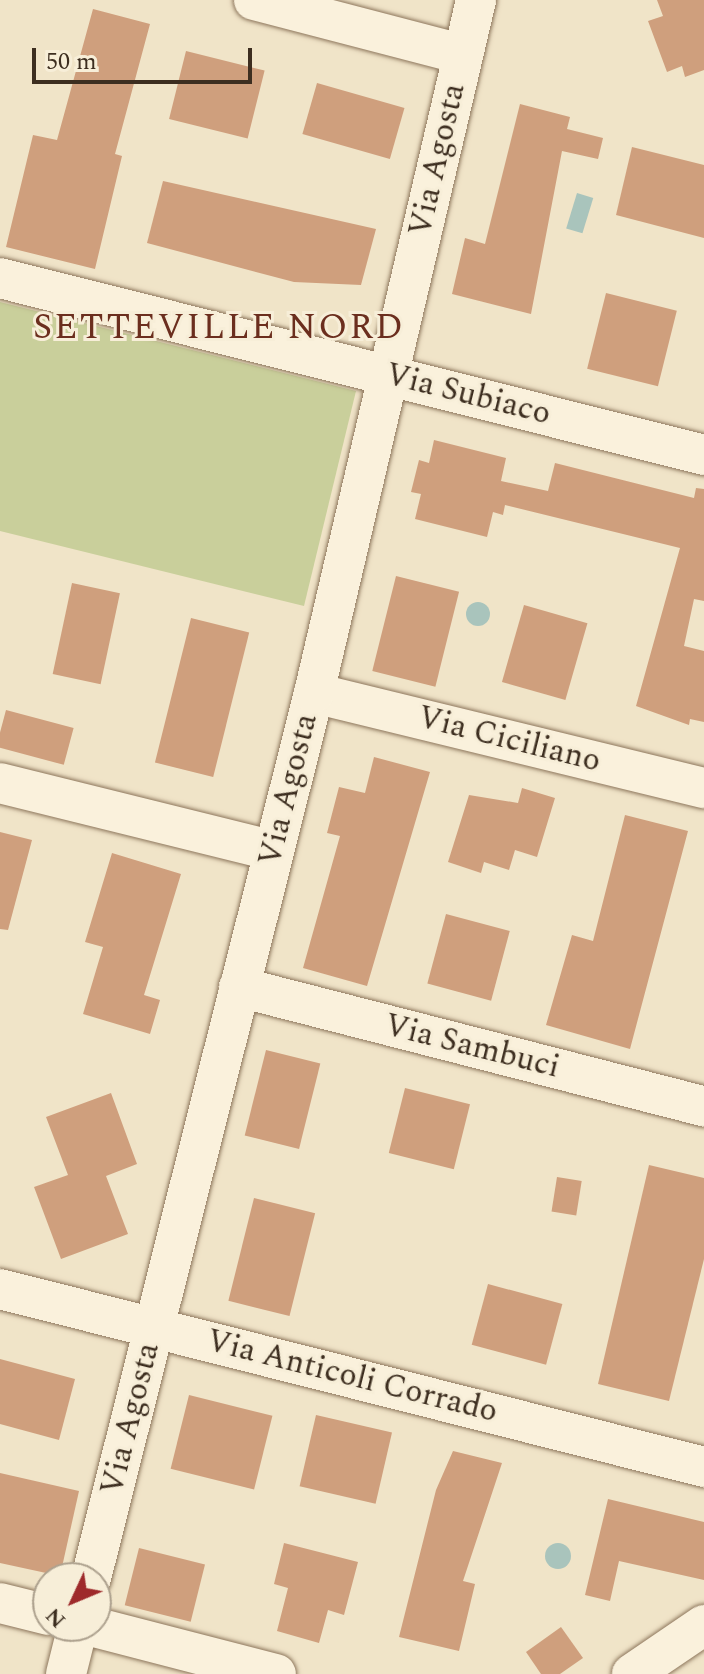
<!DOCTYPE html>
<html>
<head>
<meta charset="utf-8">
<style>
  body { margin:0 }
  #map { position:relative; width:704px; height:1674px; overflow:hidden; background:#f0e4c8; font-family:Spectral,serif }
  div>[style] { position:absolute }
  .green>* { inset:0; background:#c9cf9b }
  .water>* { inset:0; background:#a9c4bc; transform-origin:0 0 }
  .round { border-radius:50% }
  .building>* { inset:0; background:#cf9f7d; transform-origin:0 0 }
  .roads { filter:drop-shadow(0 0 2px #8d765c) drop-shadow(0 0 2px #8d765c) }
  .minor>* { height:40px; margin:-20px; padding:0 20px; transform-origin:20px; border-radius:20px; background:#faf1dc }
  span { translate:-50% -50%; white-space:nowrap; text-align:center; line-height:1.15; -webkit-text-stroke:6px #f7eed8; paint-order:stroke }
  .street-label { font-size:32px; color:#3d2e20 }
  .quarter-label { font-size:36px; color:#6b2e1e; letter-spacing:2px }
  .north { position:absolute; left:32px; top:1562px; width:80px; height:80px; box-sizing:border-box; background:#f7eed8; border:2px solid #ada18e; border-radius:50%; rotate:226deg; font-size:22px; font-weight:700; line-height:32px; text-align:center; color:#3d2e20 }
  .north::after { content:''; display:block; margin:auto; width:28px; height:36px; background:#9e2a2b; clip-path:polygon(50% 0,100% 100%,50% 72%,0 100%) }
  .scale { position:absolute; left:32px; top:48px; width:220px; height:36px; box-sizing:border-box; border:4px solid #3d2e20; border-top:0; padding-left:10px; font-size:24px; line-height:28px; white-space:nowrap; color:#3d2e20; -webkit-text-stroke:6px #f7eed8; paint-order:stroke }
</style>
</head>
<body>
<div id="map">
  <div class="green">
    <div style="clip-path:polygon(0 302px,356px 391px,304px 606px,0 531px)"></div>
  </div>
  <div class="water">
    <div style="left:577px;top:193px;width:17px;height:37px;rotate:17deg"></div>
    <div class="round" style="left:466px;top:602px;width:24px;height:24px"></div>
    <div class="round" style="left:545px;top:1543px;width:26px;height:26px"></div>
  </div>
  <div class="building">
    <div style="clip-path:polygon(657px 0,704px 0,704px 70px,685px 77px,682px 66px,667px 72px,648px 21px,663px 16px)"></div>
    <div style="clip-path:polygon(93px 9px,150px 24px,115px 154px,122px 156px,95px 269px,6px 247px,33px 135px,57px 140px)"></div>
    <div style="left:186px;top:51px;width:81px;height:70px;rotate:14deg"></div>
    <div style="left:317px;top:83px;width:91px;height:53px;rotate:16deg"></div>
    <div style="clip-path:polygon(520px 104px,570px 117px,567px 129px,603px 138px,598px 159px,562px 151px,531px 314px,452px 294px,465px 238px,485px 244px)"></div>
    <div style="clip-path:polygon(632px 147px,704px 165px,704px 238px,616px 215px)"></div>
    <div style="clip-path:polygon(163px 181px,376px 229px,361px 285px,294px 282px,147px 243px)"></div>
    <div style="left:606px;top:293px;width:73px;height:78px;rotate:14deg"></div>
    <div style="clip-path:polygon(434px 440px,506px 458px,501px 481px,548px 491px,555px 463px,694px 498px,696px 488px,704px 489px,704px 601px,694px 599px,684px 646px,704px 651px,704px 722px,690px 719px,689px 725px,636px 706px,680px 548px,505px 505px,503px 515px,493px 512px,487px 537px,415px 519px,421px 494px,411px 492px,419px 460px,429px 463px)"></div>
    <div style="left:396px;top:576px;width:65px;height:98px;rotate:14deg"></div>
    <div style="left:72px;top:583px;width:49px;height:93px;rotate:12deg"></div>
    <div style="left:524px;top:605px;width:66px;height:80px;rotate:16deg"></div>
    <div style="left:191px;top:618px;width:60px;height:149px;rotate:14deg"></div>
    <div style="left:6px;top:710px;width:70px;height:38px;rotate:15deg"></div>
    <div style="clip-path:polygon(374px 757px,430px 772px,367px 986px,303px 968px,340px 836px,327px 833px,339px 787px,365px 793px)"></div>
    <div style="clip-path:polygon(522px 788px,555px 798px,537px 857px,515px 850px,509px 870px,484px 862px,481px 873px,448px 862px,469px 795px,518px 803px)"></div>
    <div style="clip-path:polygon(625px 815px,688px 831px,630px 1049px,546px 1025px,572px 935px,593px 941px)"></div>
    <div style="clip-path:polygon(0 832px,32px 840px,8px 930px,0 929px)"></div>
    <div style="clip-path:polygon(112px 853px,181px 874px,144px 995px,160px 1000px,150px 1034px,83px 1014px,103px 947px,85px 942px)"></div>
    <div style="left:446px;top:914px;width:66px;height:72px;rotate:15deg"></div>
    <div style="left:266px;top:1050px;width:56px;height:88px;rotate:14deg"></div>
    <div style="left:405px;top:1088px;width:67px;height:67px;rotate:14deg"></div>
    <div style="clip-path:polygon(111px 1093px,137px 1164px,106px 1176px,128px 1234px,61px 1259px,34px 1187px,68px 1175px,46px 1117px)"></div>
    <div style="clip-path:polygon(649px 1165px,704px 1178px,704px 1259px,669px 1401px,598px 1384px)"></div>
    <div style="left:557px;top:1177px;width:25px;height:35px;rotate:9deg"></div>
    <div style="left:254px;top:1198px;width:63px;height:106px;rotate:14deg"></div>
    <div style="left:488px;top:1284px;width:77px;height:63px;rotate:15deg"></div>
    <div style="clip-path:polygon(0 1359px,75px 1379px,59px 1440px,0 1424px)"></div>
    <div style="left:189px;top:1395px;width:86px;height:76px;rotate:14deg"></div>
    <div style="left:316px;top:1415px;width:78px;height:73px;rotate:13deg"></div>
    <div style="clip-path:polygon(453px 1451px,502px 1463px,463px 1581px,475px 1584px,459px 1651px,399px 1637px,436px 1490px)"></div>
    <div style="clip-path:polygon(0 1473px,79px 1491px,60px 1576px,0 1563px)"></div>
    <div style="clip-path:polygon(608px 1499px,704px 1522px,704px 1580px,619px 1561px,610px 1601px,585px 1595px)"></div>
    <div style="clip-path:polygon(284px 1543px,358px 1562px,344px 1615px,328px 1610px,319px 1643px,277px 1631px,288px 1588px,274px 1584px)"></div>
    <div style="left:139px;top:1548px;width:68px;height:59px;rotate:14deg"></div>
    <div style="clip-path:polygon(561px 1627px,583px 1658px,560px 1674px,541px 1674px,526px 1652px)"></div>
  </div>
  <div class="roads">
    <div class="minor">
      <div style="left:254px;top:0;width:215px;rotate:14.6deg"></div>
      <div style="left:0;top:278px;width:726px;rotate:14.11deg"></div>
      <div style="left:314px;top:693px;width:401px;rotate:13.7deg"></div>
      <div style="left:0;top:783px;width:282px;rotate:13.9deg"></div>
      <div style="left:239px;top:987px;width:480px;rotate:14.4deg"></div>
      <div style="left:0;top:1289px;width:726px;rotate:14.19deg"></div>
      <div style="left:91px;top:1578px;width:913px;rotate:-75.86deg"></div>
      <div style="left:314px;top:693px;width:712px;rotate:-76.84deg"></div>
      <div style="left:0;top:1603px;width:49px;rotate:14deg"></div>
      <div style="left:90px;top:1626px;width:192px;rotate:14.5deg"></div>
      <div style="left:66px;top:1674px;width:49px;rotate:-76deg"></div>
      <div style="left:632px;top:1674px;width:87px;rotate:-34.2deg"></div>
    </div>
  </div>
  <div class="street-label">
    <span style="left:438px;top:160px;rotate:-77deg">Via Agosta</span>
    <span style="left:468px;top:395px;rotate:14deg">Via Subiaco</span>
    <span style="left:509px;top:740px;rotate:14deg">Via Ciciliano</span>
    <span style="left:289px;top:790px;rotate:-76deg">Via Agosta</span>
    <span style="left:472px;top:1047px;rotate:14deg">Via Sambuci</span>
    <span style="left:352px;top:1377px;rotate:14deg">Via Anticoli Corrado</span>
    <span style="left:131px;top:1419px;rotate:-76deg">Via Agosta</span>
  </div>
  <div class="quarter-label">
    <span style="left:219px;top:328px">SETTEVILLE NORD</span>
  </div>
  <div class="north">N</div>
  <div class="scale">50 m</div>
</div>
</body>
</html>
